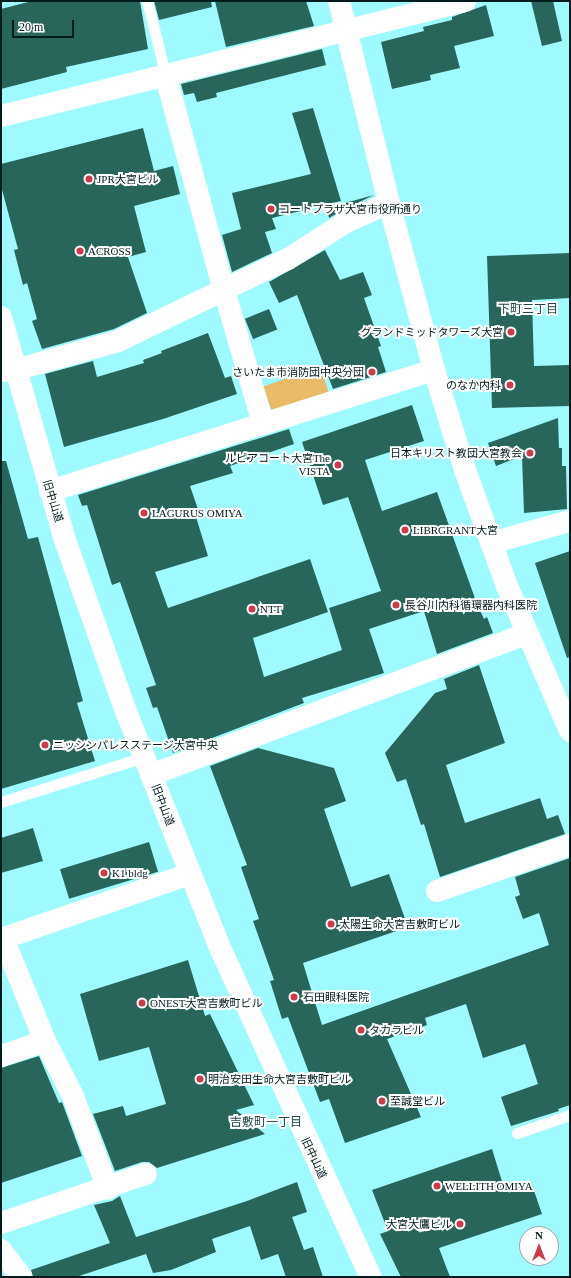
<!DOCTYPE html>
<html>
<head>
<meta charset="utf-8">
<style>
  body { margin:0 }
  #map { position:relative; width:571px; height:1278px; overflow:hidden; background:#9ffaff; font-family:"Times New Roman","Noto Sans JP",serif }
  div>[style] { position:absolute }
  .green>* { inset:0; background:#e9ba68; transform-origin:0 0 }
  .building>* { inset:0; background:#28655a; transform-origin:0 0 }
  .service>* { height:11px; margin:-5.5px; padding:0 5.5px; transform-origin:5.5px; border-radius:5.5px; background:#fff }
  .minor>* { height:22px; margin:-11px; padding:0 11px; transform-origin:11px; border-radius:11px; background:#fff }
  .tertiary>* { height:22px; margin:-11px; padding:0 11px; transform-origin:11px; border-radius:11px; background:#fff }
  .secondary>* { height:22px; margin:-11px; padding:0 11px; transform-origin:11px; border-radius:11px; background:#fff }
  .dots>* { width:11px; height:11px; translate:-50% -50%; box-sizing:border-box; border:2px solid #fff; border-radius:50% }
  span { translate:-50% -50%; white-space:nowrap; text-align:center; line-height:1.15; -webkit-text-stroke:4px #fff; paint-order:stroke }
  .poi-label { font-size:11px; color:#021b1d }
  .left { translate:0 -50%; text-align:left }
  .right { translate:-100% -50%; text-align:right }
  .street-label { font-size:11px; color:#021b1d }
  .neighbourhood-label { font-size:12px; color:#214749 }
  .frame { position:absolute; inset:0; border:2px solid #021b1d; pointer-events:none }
  .north { position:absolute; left:519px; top:1226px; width:40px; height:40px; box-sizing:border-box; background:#fff; border:1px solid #9aa4a5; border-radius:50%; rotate:0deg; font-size:11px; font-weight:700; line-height:16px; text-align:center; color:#021b1d }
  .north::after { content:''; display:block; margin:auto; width:14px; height:18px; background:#cb3b49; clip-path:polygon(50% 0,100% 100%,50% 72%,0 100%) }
  .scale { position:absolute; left:12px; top:20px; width:62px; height:18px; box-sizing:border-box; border:2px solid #021b1d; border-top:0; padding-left:5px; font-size:12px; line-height:14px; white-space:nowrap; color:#021b1d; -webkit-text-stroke:3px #fff; paint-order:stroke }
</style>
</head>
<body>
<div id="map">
  <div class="green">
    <div style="left:320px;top:367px;width:31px;height:60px;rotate:71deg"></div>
  </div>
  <div class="building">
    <div style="clip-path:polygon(32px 1px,140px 1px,148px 49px,66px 67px,67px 72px,1px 89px,1px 9px)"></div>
    <div style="clip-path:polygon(154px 1px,211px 1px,212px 7px,159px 20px)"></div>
    <div style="clip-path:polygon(215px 1px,306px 1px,314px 26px,226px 47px)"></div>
    <div style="clip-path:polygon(531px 1px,553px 1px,562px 41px,542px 46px)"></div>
    <div style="clip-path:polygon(486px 5px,494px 36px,454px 46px,460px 68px,430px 75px,431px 80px,392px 89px,381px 42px,424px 31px,423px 27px,452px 20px,452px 17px)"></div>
    <div style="clip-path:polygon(322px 49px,326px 65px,216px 93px,217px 97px,197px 102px,194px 93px,184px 95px,181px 84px)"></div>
    <div style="clip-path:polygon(313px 108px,341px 201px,272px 218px,276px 229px,265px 232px,272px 253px,232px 272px,222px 235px,241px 229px,232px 193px,311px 174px,292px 113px)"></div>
    <div style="clip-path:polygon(143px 128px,154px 171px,173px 166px,180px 194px,134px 206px,146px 252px,128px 257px,147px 313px,114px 329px,42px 349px,32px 321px,37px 319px,27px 283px,23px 285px,14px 250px,18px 249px,1px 186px,1px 164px)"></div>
    <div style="clip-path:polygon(374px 195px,341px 211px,329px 218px,327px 208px)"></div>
    <div style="clip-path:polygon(325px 250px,340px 280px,363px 272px,372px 295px,364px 298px,381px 346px,378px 347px,386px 372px,333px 389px,297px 295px,279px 303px,269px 282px)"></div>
    <div style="clip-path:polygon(570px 253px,570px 298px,532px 300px,534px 366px,570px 365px,570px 406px,492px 408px,487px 256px)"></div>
    <div style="left:269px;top:309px;width:22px;height:26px;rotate:68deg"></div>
    <div style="clip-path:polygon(208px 333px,225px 378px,231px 376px,237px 394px,163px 419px,64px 447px,45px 374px,93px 361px,97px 377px,144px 363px,143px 360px,162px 353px,161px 351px)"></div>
    <div style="clip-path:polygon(412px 405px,424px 441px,365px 460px,382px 511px,437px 492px,477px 604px,484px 619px,487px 617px,493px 633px,437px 654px,424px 611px,369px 629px,384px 673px,302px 698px,304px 703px,173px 753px,157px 707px,153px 708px,146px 688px,156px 685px,120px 582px,112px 585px,87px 505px,82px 506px,78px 495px,289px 429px,294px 444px,230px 466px,233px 473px,190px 486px,200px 515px,196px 517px,208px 556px,155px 572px,168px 608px,310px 559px,328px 612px,253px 638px,264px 677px,342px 650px,329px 608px,381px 591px,348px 497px,323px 505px,302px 442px)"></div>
    <div style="clip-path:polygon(558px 418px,559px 448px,562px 448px,562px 466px,566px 466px,567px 509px,524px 513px,522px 456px,496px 466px,488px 443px)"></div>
    <div style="clip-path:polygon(1px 461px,6px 461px,28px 539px,38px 537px,83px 701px,77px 703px,95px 761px,1px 789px)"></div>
    <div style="clip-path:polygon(570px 551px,570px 657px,567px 658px,535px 563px)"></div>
    <div style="clip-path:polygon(479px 665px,505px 743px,446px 765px,465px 823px,540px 798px,547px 819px,558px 815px,565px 834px,440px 877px,424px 824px,421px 825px,406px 779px,397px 782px,385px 753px,435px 693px,447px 689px,444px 679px)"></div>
    <div style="clip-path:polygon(258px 748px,334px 768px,346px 801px,324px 809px,351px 887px,389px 874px,408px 927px,303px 963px,322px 1025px,549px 945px,539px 913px,523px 919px,515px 897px,520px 895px,515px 877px,570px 858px,570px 1105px,558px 1109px,559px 1111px,511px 1126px,501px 1097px,538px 1084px,525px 1044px,483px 1058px,466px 1004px,425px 1018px,427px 1025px,387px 1039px,421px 1117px,345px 1143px,329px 1099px,320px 1102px,288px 1017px,282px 1019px,270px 981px,274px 980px,253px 921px,259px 919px,241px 867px,247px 865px,210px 766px)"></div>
    <div style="clip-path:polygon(33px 828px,43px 861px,1px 873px,1px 838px)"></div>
    <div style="left:149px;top:842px;width:31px;height:93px;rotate:73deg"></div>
    <div style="clip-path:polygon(188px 960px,205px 1016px,210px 1014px,254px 1105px,236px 1110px,265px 1134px,157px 1168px,149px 1162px,142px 1162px,115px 1171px,93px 1114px,123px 1106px,126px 1116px,166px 1104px,149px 1047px,99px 1061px,80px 994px)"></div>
    <div style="clip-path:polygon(39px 1056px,59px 1103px,62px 1102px,82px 1156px,1px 1183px,1px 1068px)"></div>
    <div style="clip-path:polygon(492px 1149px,505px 1191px,531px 1182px,542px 1214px,439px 1248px,450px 1277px,401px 1277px,380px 1234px,388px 1231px,372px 1190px)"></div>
    <div style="clip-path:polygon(297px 1182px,307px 1212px,292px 1217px,304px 1250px,313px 1247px,323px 1277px,286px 1277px,278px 1254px,261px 1260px,250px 1226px,212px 1239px,216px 1252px,171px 1270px,153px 1273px,146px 1254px,76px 1277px,33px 1277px,31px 1270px,110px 1243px,94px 1205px,112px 1201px,120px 1196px,136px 1237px,247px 1201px)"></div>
  </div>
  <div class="service">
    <div style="left:147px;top:1px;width:78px;rotate:76deg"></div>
    <div style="left:1px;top:802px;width:150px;rotate:-17.5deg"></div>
    <div style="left:517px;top:1133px;width:56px;rotate:-18.8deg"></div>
  </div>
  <div class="minor">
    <div style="left:166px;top:77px;width:221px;rotate:74.8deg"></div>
    <div style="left:224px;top:290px;width:139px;rotate:73.7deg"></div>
    <div style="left:1px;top:116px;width:478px;rotate:-13.9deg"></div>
    <div style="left:1px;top:371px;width:14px;rotate:-4deg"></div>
    <div style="left:15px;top:370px;width:107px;rotate:-15.7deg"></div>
    <div style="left:118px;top:341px;width:189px;rotate:-25.8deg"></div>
    <div style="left:288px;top:259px;width:69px;rotate:-32.5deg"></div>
    <div style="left:346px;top:222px;width:47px;rotate:-23.8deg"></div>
    <div style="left:50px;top:491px;width:403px;rotate:-17.5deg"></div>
    <div style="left:491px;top:543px;width:82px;rotate:-15.6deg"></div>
    <div style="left:151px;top:775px;width:402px;rotate:-20.6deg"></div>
    <div style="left:437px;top:891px;width:141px;rotate:-19.1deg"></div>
    <div style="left:3px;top:938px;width:111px;rotate:67.8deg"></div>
    <div style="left:45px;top:1041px;width:62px;rotate:63deg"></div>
    <div style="left:73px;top:1096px;width:99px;rotate:69.4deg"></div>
    <div style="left:1px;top:939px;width:200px;rotate:-19deg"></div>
    <div style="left:1px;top:1056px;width:46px;rotate:-18.8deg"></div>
    <div style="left:1px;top:1223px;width:153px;rotate:-18.7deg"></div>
    <div style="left:1px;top:1250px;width:34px;rotate:53deg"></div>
  </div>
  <div class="tertiary">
    <div style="left:339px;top:1px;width:208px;rotate:76.1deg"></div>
    <div style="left:389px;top:203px;width:173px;rotate:74.9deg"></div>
    <div style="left:434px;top:370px;width:105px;rotate:72.8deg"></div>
    <div style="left:465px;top:470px;width:123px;rotate:70.1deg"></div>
    <div style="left:507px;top:586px;width:158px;rotate:66.5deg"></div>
  </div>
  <div class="secondary">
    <div style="left:1px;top:317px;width:235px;rotate:74deg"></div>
    <div style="left:66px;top:543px;width:182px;rotate:70.4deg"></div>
    <div style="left:127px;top:714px;width:254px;rotate:68.3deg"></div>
    <div style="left:221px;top:950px;width:360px;rotate:65.4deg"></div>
  </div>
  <div class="dots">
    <div style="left:89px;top:179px;background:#cb3b49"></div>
    <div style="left:271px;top:209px;background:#cb3b49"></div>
    <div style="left:80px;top:251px;background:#cb3b49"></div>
    <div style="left:511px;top:332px;background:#cb3b49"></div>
    <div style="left:372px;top:372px;background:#cb3b49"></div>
    <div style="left:510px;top:385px;background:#cb3b49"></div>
    <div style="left:530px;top:453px;background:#cb3b49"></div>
    <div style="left:338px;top:465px;background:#cb3b49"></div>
    <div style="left:144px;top:513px;background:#cb3b49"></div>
    <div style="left:405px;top:530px;background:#cb3b49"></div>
    <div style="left:396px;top:605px;background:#cb3b49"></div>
    <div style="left:252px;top:609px;background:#cb3b49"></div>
    <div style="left:45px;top:745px;background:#cb3b49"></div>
    <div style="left:104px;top:873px;background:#cb3b49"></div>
    <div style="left:331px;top:924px;background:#cb3b49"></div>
    <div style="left:294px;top:997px;background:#cb3b49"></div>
    <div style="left:142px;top:1003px;background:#cb3b49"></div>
    <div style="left:361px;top:1030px;background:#cb3b49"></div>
    <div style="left:200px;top:1079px;background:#cb3b49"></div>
    <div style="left:382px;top:1101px;background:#cb3b49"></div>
    <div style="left:437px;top:1186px;background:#cb3b49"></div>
    <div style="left:460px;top:1224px;background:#cb3b49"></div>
  </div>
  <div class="poi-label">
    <span class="left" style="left:97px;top:179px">JPR大宮ビル</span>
    <span class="left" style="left:279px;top:209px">コートプラザ大宮市役所通り</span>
    <span class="left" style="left:88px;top:251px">ACROSS</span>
    <span class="right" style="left:503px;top:332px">グランドミッドタワーズ大宮</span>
    <span class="right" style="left:364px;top:372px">さいたま市消防団中央分団</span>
    <span class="right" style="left:501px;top:385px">のなか内科</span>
    <span class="right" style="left:522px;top:453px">日本キリスト教団大宮教会</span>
    <span class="right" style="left:330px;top:465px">ルピアコート大宮The<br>VISTA</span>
    <span class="left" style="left:152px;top:513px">LAGURUS OMIYA</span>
    <span class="left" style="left:413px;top:530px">LIBRGRANT大宮</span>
    <span class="left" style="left:405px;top:605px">長谷川内科循環器内科医院</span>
    <span class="left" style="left:260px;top:609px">NTT</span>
    <span class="left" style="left:53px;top:745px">ニッシンパレスステージ大宮中央</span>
    <span class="left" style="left:112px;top:873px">K1 bldg</span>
    <span class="left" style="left:339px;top:924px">太陽生命大宮吉敷町ビル</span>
    <span class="left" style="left:303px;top:997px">石田眼科医院</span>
    <span class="left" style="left:150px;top:1003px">ONEST大宮吉敷町ビル</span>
    <span class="left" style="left:369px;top:1030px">タカラビル</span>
    <span class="left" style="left:208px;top:1079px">明治安田生命大宮吉敷町ビル</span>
    <span class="left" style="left:390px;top:1101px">至誠堂ビル</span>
    <span class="left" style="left:445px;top:1186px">WELLITH OMIYA</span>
    <span class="right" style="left:452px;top:1224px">大宮大鷹ビル</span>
  </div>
  <div class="street-label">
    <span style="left:53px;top:501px;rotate:73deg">旧中山道</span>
    <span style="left:163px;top:805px;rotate:69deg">旧中山道</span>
    <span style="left:314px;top:1158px;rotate:65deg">旧中山道</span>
  </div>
  <div class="neighbourhood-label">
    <span style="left:528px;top:310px">下町三丁目</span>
    <span style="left:266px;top:1123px">吉敷町一丁目</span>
  </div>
  <div class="frame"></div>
  <div class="north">N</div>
  <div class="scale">20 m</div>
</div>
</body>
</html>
